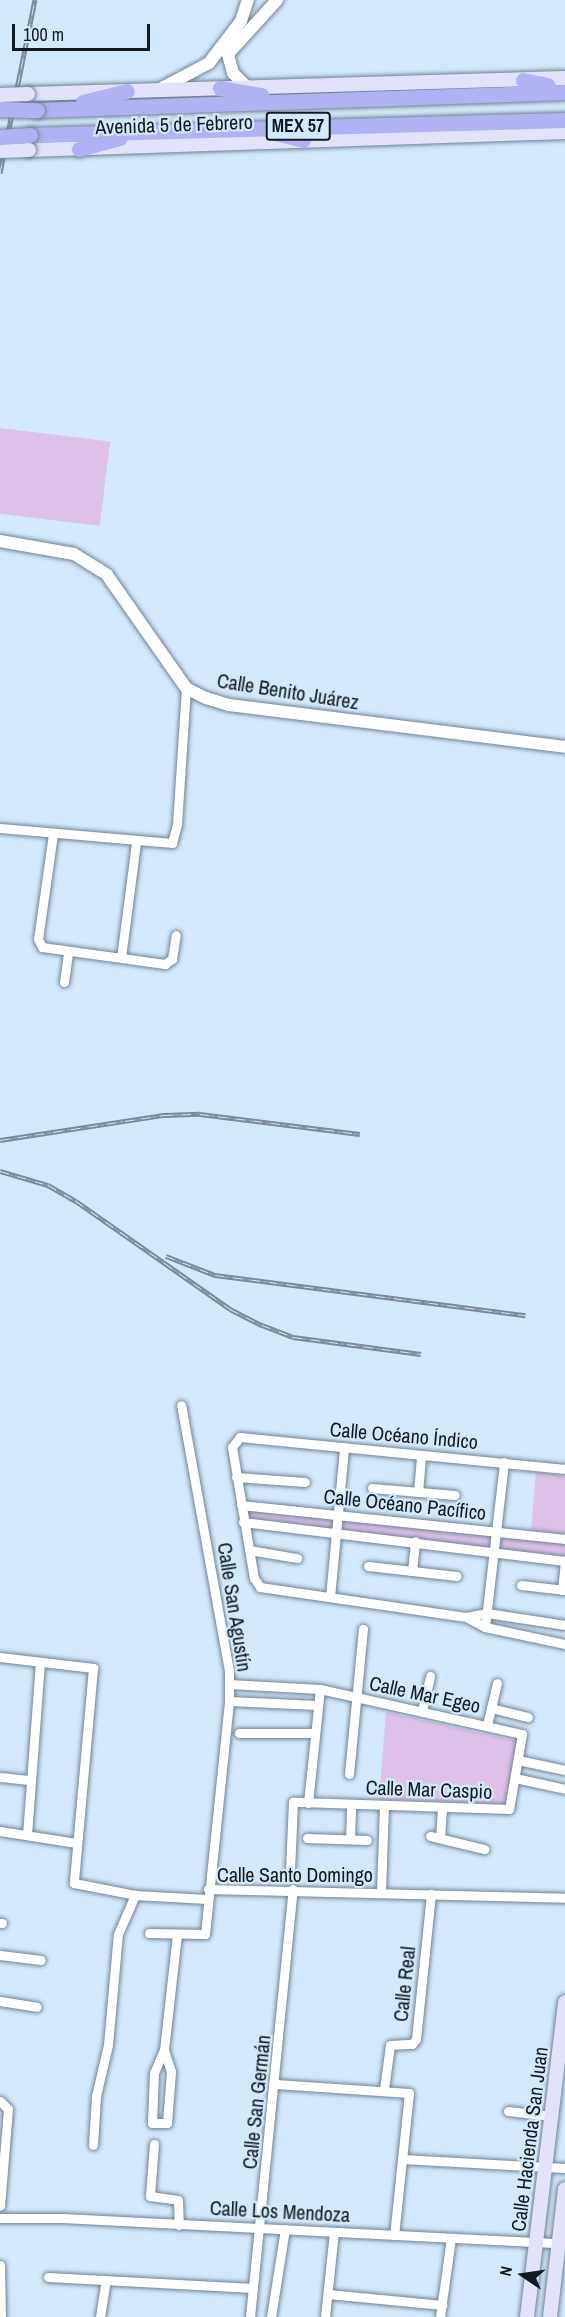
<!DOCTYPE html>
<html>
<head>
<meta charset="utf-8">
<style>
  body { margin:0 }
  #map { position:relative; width:565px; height:2317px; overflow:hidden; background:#d4e8fc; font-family:"Archivo Narrow",sans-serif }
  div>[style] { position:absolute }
  .green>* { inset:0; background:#dec1e9; transform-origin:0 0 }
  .roads { filter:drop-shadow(0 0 2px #718394) drop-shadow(0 0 2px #718394) }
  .minor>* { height:9px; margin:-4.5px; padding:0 4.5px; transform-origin:4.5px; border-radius:4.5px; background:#fff }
  .tertiary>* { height:12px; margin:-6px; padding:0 6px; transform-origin:6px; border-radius:6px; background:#fff }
  .secondary>* { height:14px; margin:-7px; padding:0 7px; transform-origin:7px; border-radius:7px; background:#e2e2fa }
  .trunk>* { height:15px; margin:-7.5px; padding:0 7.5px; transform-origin:7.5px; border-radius:7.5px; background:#b0b2f3 }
  .rail>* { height:5px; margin-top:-2.5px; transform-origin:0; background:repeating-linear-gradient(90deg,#d4e8fc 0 9px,#7c8a98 0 18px); box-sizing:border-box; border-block:2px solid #7c8a98 }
  .bridges { filter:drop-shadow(0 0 2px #718394) drop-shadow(0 0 2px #718394) }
  .secondary-bridge>* { height:14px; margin:-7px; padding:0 7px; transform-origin:7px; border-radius:7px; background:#e2e2fa }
  .trunk-bridge>* { height:15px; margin:-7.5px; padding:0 7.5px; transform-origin:7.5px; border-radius:7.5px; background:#b0b2f3 }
  span { translate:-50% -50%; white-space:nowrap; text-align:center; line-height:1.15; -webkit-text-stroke:4.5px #d4e8fc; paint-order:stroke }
  .shield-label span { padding:2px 4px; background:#d4e8fc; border:2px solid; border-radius:4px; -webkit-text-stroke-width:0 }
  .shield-label { font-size:18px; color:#121920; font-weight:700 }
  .street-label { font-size:20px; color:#121920 }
  .north { position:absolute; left:493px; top:2245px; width:60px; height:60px; -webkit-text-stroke:4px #d4e8fc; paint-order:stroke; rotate:283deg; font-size:16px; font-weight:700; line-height:24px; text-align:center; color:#121920 }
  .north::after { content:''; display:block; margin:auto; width:21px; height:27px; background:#121920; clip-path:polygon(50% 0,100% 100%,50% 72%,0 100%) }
  .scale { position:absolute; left:12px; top:24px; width:138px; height:27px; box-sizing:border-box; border:3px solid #121920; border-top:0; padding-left:8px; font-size:18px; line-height:21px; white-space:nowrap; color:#121920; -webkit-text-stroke:4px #d4e8fc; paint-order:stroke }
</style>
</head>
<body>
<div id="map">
  <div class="green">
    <div style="left:0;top:428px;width:111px;height:85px;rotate:7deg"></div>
    <div style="clip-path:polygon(536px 1472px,565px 1475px,565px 1534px,531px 1530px)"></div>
    <div style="clip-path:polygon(245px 1510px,565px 1541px,565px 1557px,246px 1519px)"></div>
    <div style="clip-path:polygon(386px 1712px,517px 1741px,505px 1804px,379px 1799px)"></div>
  </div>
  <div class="roads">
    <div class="minor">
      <div style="left:0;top:828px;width:173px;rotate:5deg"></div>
      <div style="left:172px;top:843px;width:20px;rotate:-75deg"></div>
      <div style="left:177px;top:824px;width:136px;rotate:-86.2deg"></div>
      <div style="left:53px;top:834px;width:106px;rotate:98.1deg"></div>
      <div style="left:38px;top:939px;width:9px;rotate:63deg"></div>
      <div style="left:42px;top:947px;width:124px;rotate:7.9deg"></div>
      <div style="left:165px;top:964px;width:9px;rotate:-36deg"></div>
      <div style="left:172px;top:959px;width:24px;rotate:-81deg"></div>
      <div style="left:121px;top:958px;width:117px;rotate:-82.6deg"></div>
      <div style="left:64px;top:982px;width:30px;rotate:-82deg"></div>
      <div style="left:565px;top:1469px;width:327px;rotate:-174.4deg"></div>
      <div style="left:240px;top:1437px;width:13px;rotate:129deg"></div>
      <div style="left:232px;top:1447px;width:133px;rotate:80.5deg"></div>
      <div style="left:254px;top:1578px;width:11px;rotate:56deg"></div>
      <div style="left:260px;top:1587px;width:208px;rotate:8.3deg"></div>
      <div style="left:466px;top:1617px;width:21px;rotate:28deg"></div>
      <div style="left:485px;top:1627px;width:82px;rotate:12deg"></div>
      <div style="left:236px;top:1477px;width:69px;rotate:4.1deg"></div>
      <div style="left:372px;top:1488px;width:83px;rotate:4.8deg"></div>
      <div style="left:418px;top:1492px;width:37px;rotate:-85deg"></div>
      <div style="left:241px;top:1505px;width:326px;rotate:6deg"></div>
      <div style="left:243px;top:1522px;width:324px;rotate:6.9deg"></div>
      <div style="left:249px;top:1550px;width:49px;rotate:9.5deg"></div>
      <div style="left:368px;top:1566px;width:89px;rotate:6.5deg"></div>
      <div style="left:412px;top:1571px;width:30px;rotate:-84deg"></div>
      <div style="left:521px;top:1585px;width:44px;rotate:6.5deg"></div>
      <div style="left:562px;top:1590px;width:29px;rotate:-84deg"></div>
      <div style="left:330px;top:1597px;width:150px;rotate:-84.6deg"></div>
      <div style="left:466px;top:1617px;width:21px;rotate:-11deg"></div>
      <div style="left:487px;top:1613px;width:79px;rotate:8.7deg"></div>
      <div style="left:485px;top:1627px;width:166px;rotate:-83.4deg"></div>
      <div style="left:0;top:1657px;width:94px;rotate:6.7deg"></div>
      <div style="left:93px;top:1668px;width:216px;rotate:95.1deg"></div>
      <div style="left:74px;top:1883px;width:62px;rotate:11.1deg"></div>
      <div style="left:135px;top:1895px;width:72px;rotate:3.2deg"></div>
      <div style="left:229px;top:1684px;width:91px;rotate:3.1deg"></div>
      <div style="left:320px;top:1689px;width:207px;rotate:12.6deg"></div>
      <div style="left:522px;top:1734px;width:76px;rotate:99.8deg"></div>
      <div style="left:509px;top:1809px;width:216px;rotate:-178.1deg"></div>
      <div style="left:293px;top:1802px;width:69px;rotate:92.5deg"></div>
      <div style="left:229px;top:1701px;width:88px;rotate:2.6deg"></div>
      <div style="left:491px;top:1708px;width:38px;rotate:14deg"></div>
      <div style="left:422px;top:1711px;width:36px;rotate:-77deg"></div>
      <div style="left:487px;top:1725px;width:43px;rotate:-76.6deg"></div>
      <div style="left:239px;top:1733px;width:75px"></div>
      <div style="left:518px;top:1760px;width:48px;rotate:12deg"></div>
      <div style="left:349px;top:1774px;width:146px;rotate:-84.5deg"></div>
      <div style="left:0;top:1777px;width:31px;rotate:6deg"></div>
      <div style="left:515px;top:1778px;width:51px;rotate:12.4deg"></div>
      <div style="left:308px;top:1803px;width:115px;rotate:-84deg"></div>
      <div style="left:0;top:1831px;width:77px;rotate:9deg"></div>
      <div style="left:27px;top:1835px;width:173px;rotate:-85.7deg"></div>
      <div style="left:430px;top:1836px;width:56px;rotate:13.5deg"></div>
      <div style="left:307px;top:1838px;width:60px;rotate:1.9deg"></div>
      <div style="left:440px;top:1838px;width:31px;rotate:-86deg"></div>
      <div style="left:350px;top:1839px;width:34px;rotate:-88deg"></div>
      <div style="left:208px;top:1889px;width:357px;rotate:1.4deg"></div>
      <div style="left:381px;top:1892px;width:86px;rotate:-88deg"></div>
      <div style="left:0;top:1923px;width:2px"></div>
      <div style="left:149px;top:1933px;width:56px;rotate:1deg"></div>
      <div style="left:205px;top:1934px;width:234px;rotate:-84.1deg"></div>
      <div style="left:229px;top:1701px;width:30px;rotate:-90deg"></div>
      <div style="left:229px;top:1671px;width:270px;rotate:-100.2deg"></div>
      <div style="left:0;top:1955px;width:41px;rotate:7deg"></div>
      <div style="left:0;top:2001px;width:37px;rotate:9deg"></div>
      <div style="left:164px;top:2050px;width:23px;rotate:72deg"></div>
      <div style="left:171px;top:2072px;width:51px;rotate:94.5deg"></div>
      <div style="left:167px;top:2123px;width:15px;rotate:180deg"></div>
      <div style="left:152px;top:2123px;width:50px;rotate:-87.7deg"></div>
      <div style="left:154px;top:2073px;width:25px;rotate:-67deg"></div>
      <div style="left:164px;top:2050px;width:116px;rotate:-83.6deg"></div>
      <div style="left:276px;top:2084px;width:133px;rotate:3.9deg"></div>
      <div style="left:409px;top:2093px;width:143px;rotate:96deg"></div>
      <div style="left:384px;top:2089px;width:44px;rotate:-82.2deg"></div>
      <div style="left:390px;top:2045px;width:22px;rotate:-3deg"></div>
      <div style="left:412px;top:2044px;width:6px;rotate:-51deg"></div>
      <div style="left:416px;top:2039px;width:146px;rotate:-84.1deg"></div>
      <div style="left:0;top:2101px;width:11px;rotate:45deg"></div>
      <div style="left:8px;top:2109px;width:97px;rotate:94.7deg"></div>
      <div style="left:508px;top:2111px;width:43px;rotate:6.6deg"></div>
      <div style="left:154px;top:2144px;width:52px;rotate:94.4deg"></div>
      <div style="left:150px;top:2196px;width:28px;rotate:8deg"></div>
      <div style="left:178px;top:2200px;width:25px;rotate:88deg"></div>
      <div style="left:93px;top:2145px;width:49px;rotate:-86.5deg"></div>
      <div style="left:96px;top:2096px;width:52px;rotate:-76.8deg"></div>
      <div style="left:108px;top:2045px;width:111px;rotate:-84.9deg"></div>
      <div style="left:118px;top:1934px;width:43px;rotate:-66.4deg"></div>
      <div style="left:402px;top:2159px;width:163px;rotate:3.2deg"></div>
      <div style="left:0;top:2218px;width:62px"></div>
      <div style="left:62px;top:2218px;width:498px;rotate:2.9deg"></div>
      <div style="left:0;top:2265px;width:52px;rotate:88.9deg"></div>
      <div style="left:48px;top:2277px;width:205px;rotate:3.1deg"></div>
      <div style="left:328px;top:2294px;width:115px;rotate:5.5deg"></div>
      <div style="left:100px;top:2317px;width:36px;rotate:-81deg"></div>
      <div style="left:250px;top:2317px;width:430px;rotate:-84.3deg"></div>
      <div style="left:271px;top:2317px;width:89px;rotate:-81deg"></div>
      <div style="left:325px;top:2317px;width:85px;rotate:-84deg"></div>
      <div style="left:440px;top:2317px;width:80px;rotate:-82.1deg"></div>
    </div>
    <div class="tertiary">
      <div style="left:248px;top:88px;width:21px;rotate:-135deg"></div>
      <div style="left:233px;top:73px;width:20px;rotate:-105deg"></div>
      <div style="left:228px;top:54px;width:73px;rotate:-47.8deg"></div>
      <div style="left:160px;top:89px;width:55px;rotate:-28deg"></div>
      <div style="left:209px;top:63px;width:53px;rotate:-52.7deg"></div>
      <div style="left:241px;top:21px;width:22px;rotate:-72deg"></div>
      <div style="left:0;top:541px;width:75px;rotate:10deg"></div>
      <div style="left:74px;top:554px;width:39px;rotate:32deg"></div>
      <div style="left:107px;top:575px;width:138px;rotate:55deg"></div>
      <div style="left:186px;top:688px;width:22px;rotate:27deg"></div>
      <div style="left:206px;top:698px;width:24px;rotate:17deg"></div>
      <div style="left:229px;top:705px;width:339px;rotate:7.1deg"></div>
    </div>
    <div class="secondary">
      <div style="left:28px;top:94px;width:537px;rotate:-1.71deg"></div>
      <div style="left:29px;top:150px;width:536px;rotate:-1.92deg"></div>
      <div style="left:527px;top:2317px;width:317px;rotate:-83.1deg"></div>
      <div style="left:550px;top:2317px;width:129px;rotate:-83.3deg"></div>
    </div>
    <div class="trunk">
      <div style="left:523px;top:80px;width:25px;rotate:12deg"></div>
      <div style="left:220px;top:88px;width:42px;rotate:9.7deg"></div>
      <div style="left:83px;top:102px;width:45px;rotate:-14deg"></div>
      <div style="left:37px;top:110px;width:528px;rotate:-1.95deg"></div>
      <div style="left:271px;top:132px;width:33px;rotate:14deg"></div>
      <div style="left:30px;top:135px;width:535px;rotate:-1.61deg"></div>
      <div style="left:79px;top:149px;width:42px;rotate:-15deg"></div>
    </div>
  </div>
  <div class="rail">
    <div style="left:0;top:173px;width:177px;rotate:-78.6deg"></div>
    <div style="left:0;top:1140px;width:166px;rotate:-8.7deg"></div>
    <div style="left:164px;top:1115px;width:36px;rotate:-2deg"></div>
    <div style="left:200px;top:1114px;width:161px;rotate:7.1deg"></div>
    <div style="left:0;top:1171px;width:50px;rotate:16.3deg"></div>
    <div style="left:48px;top:1185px;width:32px;rotate:30deg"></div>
    <div style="left:76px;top:1201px;width:188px;rotate:35deg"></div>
    <div style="left:230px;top:1309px;width:36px;rotate:27deg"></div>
    <div style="left:262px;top:1325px;width:33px;rotate:21deg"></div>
    <div style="left:293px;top:1337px;width:129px;rotate:7.6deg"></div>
    <div style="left:166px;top:1256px;width:53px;rotate:21.2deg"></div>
    <div style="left:215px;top:1275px;width:313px;rotate:7.4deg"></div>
  </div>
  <div class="bridges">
    <div class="secondary-bridge">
      <div style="left:0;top:95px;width:28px;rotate:-2deg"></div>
      <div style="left:0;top:151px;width:29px;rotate:-2deg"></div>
    </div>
    <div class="trunk-bridge">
      <div style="left:0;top:109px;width:37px;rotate:2deg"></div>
      <div style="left:0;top:137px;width:30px;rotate:-4deg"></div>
    </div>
  </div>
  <div class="shield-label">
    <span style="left:298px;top:126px">MEX 57</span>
  </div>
  <div class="street-label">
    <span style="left:174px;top:124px;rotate:-2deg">Avenida 5 de Febrero</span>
    <span style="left:288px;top:691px;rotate:9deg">Calle Benito Juárez</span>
    <span style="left:404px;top:1435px;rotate:5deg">Calle Océano Índico</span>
    <span style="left:405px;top:1504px;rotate:6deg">Calle Océano Pacífico</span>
    <span style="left:235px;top:1607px;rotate:81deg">Calle San Agustín</span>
    <span style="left:425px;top:1694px;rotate:12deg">Calle Mar Egeo</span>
    <span style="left:429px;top:1789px;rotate:2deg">Calle Mar Caspio</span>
    <span style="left:295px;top:1874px">Calle Santo Domingo</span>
    <span style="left:404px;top:1984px;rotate:-84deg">Calle Real</span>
    <span style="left:256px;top:2102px;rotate:-84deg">Calle San Germán</span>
    <span style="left:529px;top:2139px;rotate:-83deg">Calle Hacienda San Juan</span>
    <span style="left:280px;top:2211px;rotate:3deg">Calle Los Mendoza</span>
  </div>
  <div class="north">N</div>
  <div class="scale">100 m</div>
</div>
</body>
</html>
